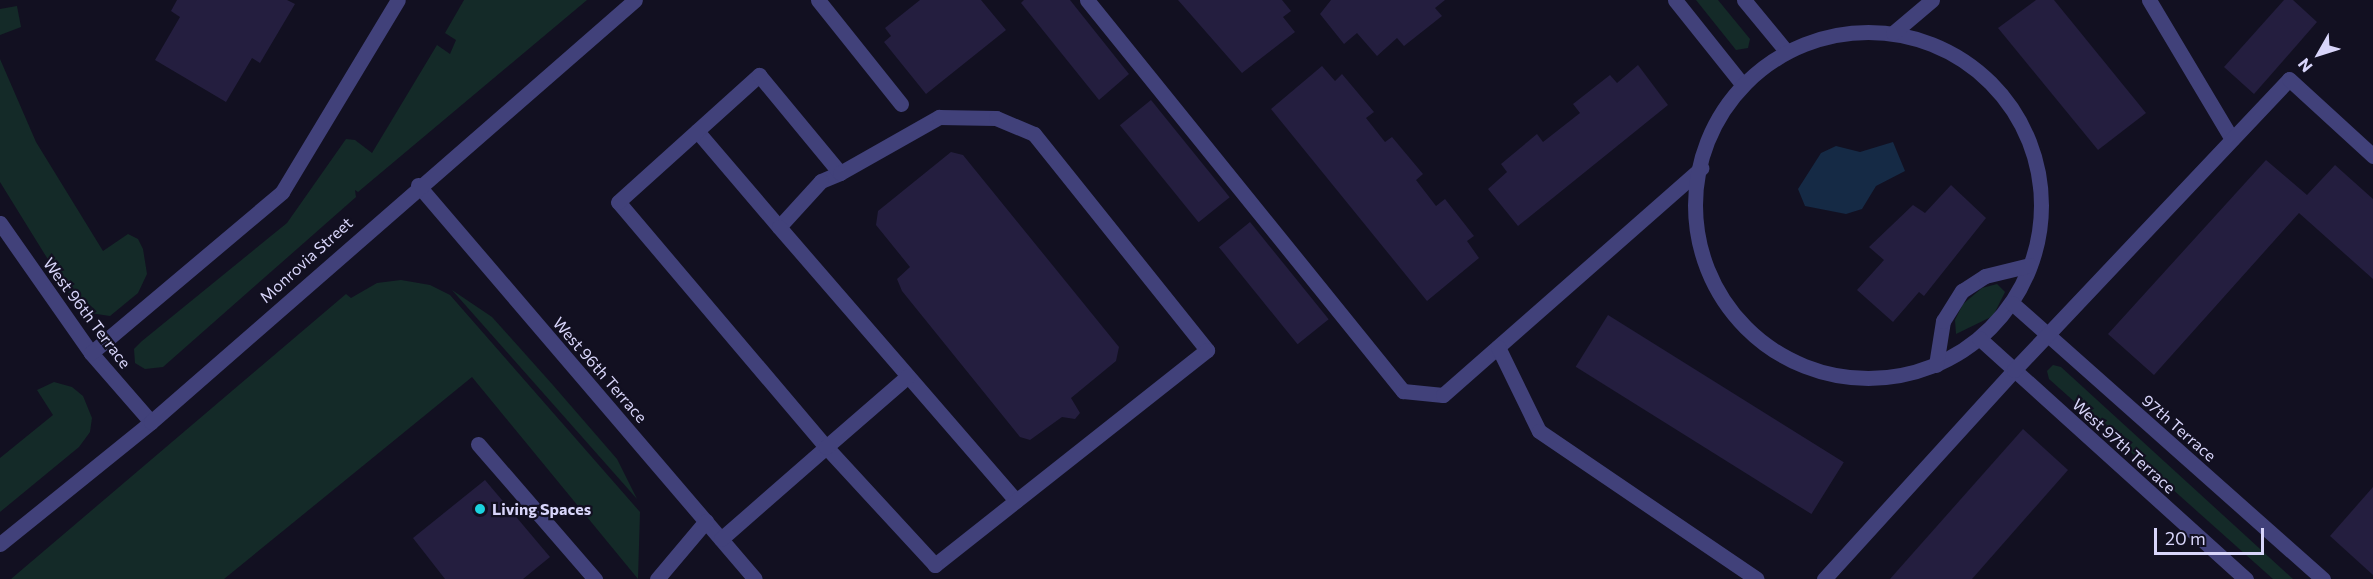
<!DOCTYPE html>
<html>
<head>
<meta charset="utf-8">
<style>
  body { margin:0 }
  #map { position:relative; width:2373px; height:579px; overflow:hidden; background:#121021; font-family:Commissioner,sans-serif }
  div>[style] { position:absolute }
  .green>* { inset:0; background:#142a28 }
  .water>* { inset:0; background:#152a45 }
  .building>* { inset:0; background:#241e3f; transform-origin:0 0 }
  .minor>* { height:15px; margin:-7.5px; padding:0 7.5px; transform-origin:7.5px; border-radius:7.5px; background:#41417a }
  .minor>.ring { margin:-7.5px; padding:0; box-sizing:content-box; background:none; border:15px solid #41417a; border-radius:50% }
  .dots>* { width:16px; height:16px; translate:-50% -50%; box-sizing:border-box; border:3px solid #121021; border-radius:50% }
  span { translate:-50% -50%; white-space:nowrap; text-align:center; line-height:1.15; -webkit-text-stroke:4.5px #121021; paint-order:stroke }
  .street-label { font-size:16px; color:#d8d5fa }
  .poi-label { font-size:16px; color:#d8d5fa; font-weight:700 }
  .left { translate:0 -50%; text-align:left }
  .north { position:absolute; left:2289px; top:24px; width:60px; height:60px; -webkit-text-stroke:4px #121021; paint-order:stroke; rotate:231deg; font-size:16px; font-weight:700; line-height:24px; text-align:center; color:#d8d5fa }
  .north::after { content:''; display:block; margin:auto; width:21px; height:27px; background:#d8d5fa; clip-path:polygon(50% 0,100% 100%,50% 72%,0 100%) }
  .scale { position:absolute; left:2154px; top:528px; width:110px; height:27px; box-sizing:border-box; border:3px solid #d8d5fa; border-top:0; padding-left:8px; font-size:18px; line-height:21px; white-space:nowrap; color:#d8d5fa; -webkit-text-stroke:4px #121021; paint-order:stroke }
</style>
</head>
<body>
<div id="map">
  <div class="green">
    <div style="clip-path:polygon(464px 0,587px 0,358px 192px,355px 190px,356px 197px,163px 367px,145px 369px,135px 363px,134px 349px,142px 341px,287px 223px,346px 139px,355px 140px,372px 153px,437px 45px,450px 54px,456px 40px,445px 33px)"></div>
    <div style="clip-path:polygon(1696px 0,1718px 0,1750px 39px,1748px 48px,1736px 50px)"></div>
    <div style="clip-path:polygon(17px 6px,21px 27px,0 35px,0 9px)"></div>
    <div style="clip-path:polygon(0 59px,36px 142px,103px 251px,128px 234px,138px 239px,143px 249px,147px 274px,138px 293px,110px 316px,90px 313px,70px 295px,0 182px)"></div>
    <div style="clip-path:polygon(401px 280px,430px 285px,450px 295px,640px 512px,638px 579px,472px 377px,224px 579px,11px 579px,346px 294px,351px 298px,377px 283px)"></div>
    <div style="clip-path:polygon(1997px 284px,2005px 292px,1993px 316px,1956px 334px,1955px 320px,1963px 304px,1982px 288px)"></div>
    <div style="clip-path:polygon(452px 290px,492px 317px,552px 384px,617px 459px,637px 499px)"></div>
    <div style="clip-path:polygon(2053px 365px,2061px 367px,2293px 579px,2273px 579px,2049px 379px,2047px 371px)"></div>
    <div style="clip-path:polygon(54px 382px,72px 387px,83px 396px,92px 418px,90px 432px,79px 447px,0 512px,0 458px,53px 415px,37px 390px)"></div>
  </div>
  <div class="water">
    <div style="clip-path:polygon(1893px 142px,1905px 171px,1876px 186px,1862px 209px,1846px 214px,1805px 206px,1798px 189px,1821px 153px,1836px 146px,1860px 152px)"></div>
  </div>
  <div class="building">
    <div style="clip-path:polygon(177px 0,287px 0,295px 4px,260px 63px,252px 58px,226px 102px,155px 60px,180px 17px,171px 11px)"></div>
    <div style="clip-path:polygon(920px 0,981px 0,1006px 30px,926px 94px,884px 42px,891px 36px,885px 28px)"></div>
    <div style="clip-path:polygon(1024px 0,1070px 0,1129px 74px,1099px 100px,1021px 3px)"></div>
    <div style="clip-path:polygon(1178px 0,1282px 0,1291px 11px,1283px 17px,1295px 32px,1242px 73px)"></div>
    <div style="clip-path:polygon(1331px 0,1445px 0,1435px 8px,1442px 16px,1404px 46px,1397px 38px,1377px 56px,1357px 33px,1344px 44px,1320px 14px)"></div>
    <div style="clip-path:polygon(2036px 0,2054px 0,2146px 113px,2098px 150px,1998px 28px)"></div>
    <div style="clip-path:polygon(2284px 0,2293px 0,2317px 22px,2254px 94px,2224px 67px)"></div>
    <div style="clip-path:polygon(1638px 65px,1668px 105px,1518px 226px,1488px 189px,1507px 172px,1501px 164px,1537px 134px,1543px 142px,1580px 113px,1573px 104px,1610px 75px,1617px 83px)"></div>
    <div style="clip-path:polygon(1322px 66px,1335px 81px,1342px 74px,1374px 112px,1366px 118px,1385px 142px,1392px 137px,1423px 174px,1416px 180px,1436px 206px,1445px 199px,1474px 236px,1467px 241px,1479px 258px,1427px 301px,1271px 109px)"></div>
    <div style="left:1151px;top:100px;width:125px;height:40px;rotate:51deg"></div>
    <div style="clip-path:polygon(951px 152px,963px 155px,1119px 347px,1116px 361px,1071px 398px,1080px 413px,1075px 419px,1062px 417px,1030px 440px,1020px 437px,902px 291px,897px 279px,910px 267px,876px 225px,878px 211px)"></div>
    <div style="clip-path:polygon(2266px 160px,2307px 195px,2335px 165px,2373px 199px,2373px 279px,2299px 213px,2154px 375px,2108px 334px)"></div>
    <div style="clip-path:polygon(1951px 185px,1986px 218px,1924px 296px,1919px 292px,1893px 322px,1857px 290px,1884px 260px,1869px 247px,1913px 205px,1925px 213px)"></div>
    <div style="left:1250px;top:222px;width:125px;height:40px;rotate:51deg"></div>
    <div style="left:1608px;top:315px;width:278px;height:61px;rotate:32deg"></div>
    <div style="clip-path:polygon(2023px 429px,2068px 470px,1972px 579px,1890px 579px)"></div>
    <div style="clip-path:polygon(485px 480px,550px 557px,523px 579px,445px 579px,413px 538px)"></div>
    <div style="clip-path:polygon(2373px 487px,2373px 575px,2330px 536px)"></div>
  </div>
  <div class="minor">
    <div style="left:818px;top:0;width:133px;rotate:51.4deg"></div>
    <div style="left:1087px;top:0;width:503px;rotate:51.06deg"></div>
    <div style="left:1403px;top:391px;width:40px;rotate:5.7deg"></div>
    <div style="left:1443px;top:395px;width:344px;rotate:-41.3deg"></div>
    <div style="left:1675px;top:0;width:107px;rotate:51.4deg"></div>
    <div style="left:1744px;top:0;width:66px;rotate:50.5deg"></div>
    <div style="left:2149px;top:0;width:162px;rotate:59.2deg"></div>
    <div class="ring" style="left:1695px;top:32px;width:331px;height:331px"></div>
    <div style="left:1893px;top:33px;width:51px;rotate:-40.2deg"></div>
    <div style="left:697px;top:131px;width:126px;rotate:49.5deg"></div>
    <div style="left:840px;top:173px;width:21px;rotate:157deg"></div>
    <div style="left:821px;top:181px;width:62px;rotate:132.4deg"></div>
    <div style="left:779px;top:227px;width:362px;rotate:49.1deg"></div>
    <div style="left:418px;top:185px;width:518px;rotate:49.46deg"></div>
    <div style="left:0;top:223px;width:159px;rotate:55deg"></div>
    <div style="left:91px;top:353px;width:91px;rotate:49deg"></div>
    <div style="left:2012px;top:303px;width:416px;rotate:41.6deg"></div>
    <div style="left:1979px;top:338px;width:360px;rotate:42.1deg"></div>
    <div style="left:1498px;top:347px;width:93px;rotate:64deg"></div>
    <div style="left:1539px;top:431px;width:263px;rotate:34.2deg"></div>
    <div style="left:91px;top:353px;width:250px;rotate:-40.1deg"></div>
    <div style="left:282px;top:192px;width:224px;rotate:-58.9deg"></div>
    <div style="left:1936px;top:365px;width:45px;rotate:-81deg"></div>
    <div style="left:1943px;top:321px;width:36px;rotate:-58deg"></div>
    <div style="left:1962px;top:291px;width:27px;rotate:-33deg"></div>
    <div style="left:1985px;top:276px;width:46px;rotate:-13.7deg"></div>
    <div style="left:478px;top:444px;width:179px;rotate:49.1deg"></div>
    <div style="left:721px;top:539px;width:140px;rotate:-41.2deg"></div>
    <div style="left:826px;top:447px;width:321px;rotate:-130.3deg"></div>
    <div style="left:618px;top:202px;width:190px;rotate:-42deg"></div>
    <div style="left:759px;top:75px;width:127px;rotate:50.4deg"></div>
    <div style="left:840px;top:173px;width:114px;rotate:-29.5deg"></div>
    <div style="left:939px;top:117px;width:57px;rotate:1deg"></div>
    <div style="left:996px;top:118px;width:41px;rotate:22.8deg"></div>
    <div style="left:1034px;top:134px;width:277px;rotate:51.3deg"></div>
    <div style="left:1207px;top:350px;width:347px;rotate:141.7deg"></div>
    <div style="left:935px;top:565px;width:161px;rotate:-132.7deg"></div>
    <div style="left:826px;top:447px;width:108px;rotate:-40.9deg"></div>
    <div style="left:0;top:544px;width:194px;rotate:-38.9deg"></div>
    <div style="left:151px;top:422px;width:642px;rotate:-41.09deg"></div>
    <div style="left:657px;top:579px;width:76px;rotate:-49.8deg"></div>
    <div style="left:1824px;top:579px;width:282px;rotate:-47.7deg"></div>
    <div style="left:2014px;top:370px;width:400px;rotate:-46.6deg"></div>
    <div style="left:2289px;top:79px;width:114px;rotate:42.5deg"></div>
  </div>
  <div class="dots">
    <div style="left:480px;top:509px;background:#1bd3df"></div>
  </div>
  <div class="street-label">
    <span style="left:306px;top:260px;rotate:-42deg">Monrovia Street</span>
    <span style="left:87px;top:313px;rotate:53deg">West 96th Terrace</span>
    <span style="left:600px;top:370px;rotate:49deg">West 96th Terrace</span>
    <span style="left:2179px;top:428px;rotate:41deg">97th Terrace</span>
    <span style="left:2124px;top:446px;rotate:42deg">West 97th Terrace</span>
  </div>
  <div class="poi-label">
    <span class="left" style="left:492px;top:509px">Living Spaces</span>
  </div>
  <div class="north">N</div>
  <div class="scale">20 m</div>
</div>
</body>
</html>
